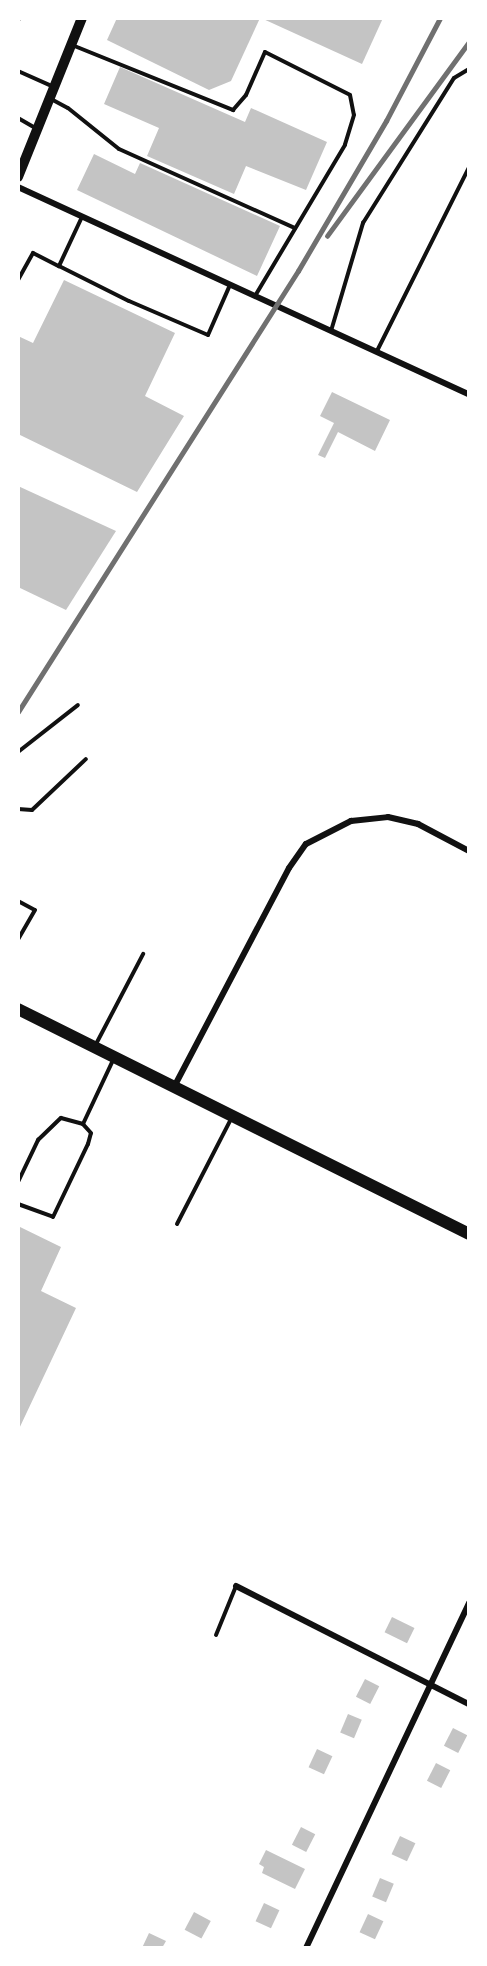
<!DOCTYPE html>
<html>
<head>
<meta charset="utf-8">
<style>
  body { margin:0 }
  #map { position:relative; width:487px; height:1966px; overflow:hidden; background:#fff; font-family:Inter,sans-serif }
  div>[style] { position:absolute }
  .building>* { inset:0; background:#c4c4c4; transform-origin:0 0 }
  .service>* { height:4px; margin:-2px; padding:0 2px; transform-origin:2px; border-radius:2px; background:#111 }
  .minor>* { height:6px; margin:-3px; padding:0 3px; transform-origin:3px; border-radius:3px; background:#111 }
  .tertiary>* { height:10px; margin:-5px; padding:0 5px; transform-origin:5px; border-radius:5px; background:#111 }
  .secondary>* { height:12px; margin:-6px; padding:0 6px; transform-origin:6px; border-radius:6px; background:#111 }
  .rail>* { height:4.5px; margin:-2.25px; padding:0 2.25px; transform-origin:2.25px; border-radius:2.25px; background:#707070 }
  span { translate:-50% -50%; white-space:nowrap; text-align:center; line-height:1.15; -webkit-text-stroke:6px #fff; paint-order:stroke }
  .frame { position:absolute; inset:0; border:20px solid #fff; pointer-events:none }
</style>
</head>
<body>
<div id="map">
  <div class="building">
    <div style="clip-path:polygon(117px 18px,260px 18px,231px 81px,209px 90px,107px 40px)"></div>
    <div style="clip-path:polygon(261px 18px,383px 18px,362px 64px)"></div>
    <div style="clip-path:polygon(120px 67px,245px 122px,251px 108px,327px 142px,306px 190px,246px 166px,234px 194px,147px 156px,159px 128px,104px 104px)"></div>
    <div style="clip-path:polygon(94px 154px,135px 174px,140px 163px,280px 226px,257px 276px,77px 190px)"></div>
    <div style="clip-path:polygon(64px 280px,175px 333px,145px 396px,184px 416px,137px 492px,18px 434px,18px 336px,33px 343px)"></div>
    <div style="clip-path:polygon(332px 392px,390px 420px,375px 451px,338px 432px,325px 458px,318px 455px,334px 423px,320px 416px)"></div>
    <div style="clip-path:polygon(18px 486px,116px 531px,66px 610px,18px 587px)"></div>
    <div style="clip-path:polygon(18px 1226px,61px 1247px,41px 1291px,76px 1308px,18px 1431px)"></div>
    <div style="left:392px;top:1617px;width:25px;height:17px;rotate:26deg"></div>
    <div style="left:365px;top:1679px;width:16px;height:20px;rotate:27deg"></div>
    <div style="left:348px;top:1714px;width:15px;height:20px;rotate:23deg"></div>
    <div style="left:453px;top:1728px;width:16px;height:20px;rotate:27deg"></div>
    <div style="left:317px;top:1749px;width:17px;height:20px;rotate:25deg"></div>
    <div style="left:436px;top:1763px;width:16px;height:20px;rotate:27deg"></div>
    <div style="left:301px;top:1827px;width:16px;height:20px;rotate:27deg"></div>
    <div style="left:400px;top:1836px;width:17px;height:20px;rotate:25deg"></div>
    <div style="clip-path:polygon(266px 1850px,305px 1869px,295px 1889px,262px 1873px,264px 1867px,259px 1864px)"></div>
    <div style="left:380px;top:1878px;width:15px;height:20px;rotate:23deg"></div>
    <div style="left:264px;top:1903px;width:17px;height:20px;rotate:25deg"></div>
    <div style="left:194px;top:1912px;width:19px;height:20px;rotate:28deg"></div>
    <div style="left:368px;top:1914px;width:17px;height:20px;rotate:25deg"></div>
    <div style="clip-path:polygon(149px 1933px,166px 1941px,162px 1948px,142px 1948px)"></div>
  </div>
  <div class="service">
    <div style="left:18px;top:21px;width:3px;rotate:-72deg"></div>
    <div style="left:72px;top:45px;width:174px;rotate:22deg"></div>
    <div style="left:233px;top:110px;width:20px;rotate:-49deg"></div>
    <div style="left:246px;top:95px;width:47px;rotate:-66.2deg"></div>
    <div style="left:265px;top:52px;width:95px;rotate:26.8deg"></div>
    <div style="left:350px;top:95px;width:20px;rotate:79deg"></div>
    <div style="left:354px;top:115px;width:31px;rotate:107deg"></div>
    <div style="left:345px;top:145px;width:176px;rotate:120.8deg"></div>
    <div style="left:18px;top:71px;width:39px;rotate:24deg"></div>
    <div style="left:51px;top:99px;width:19px;rotate:28deg"></div>
    <div style="left:68px;top:108px;width:65px;rotate:38.8deg"></div>
    <div style="left:119px;top:149px;width:193px;rotate:24.2deg"></div>
    <div style="left:18px;top:118px;width:20px;rotate:30deg"></div>
    <div style="left:81px;top:219px;width:52px;rotate:115.1deg"></div>
    <div style="left:59px;top:266px;width:78px;rotate:26.6deg"></div>
    <div style="left:129px;top:301px;width:86px;rotate:23.3deg"></div>
    <div style="left:208px;top:335px;width:55px;rotate:-66.3deg"></div>
    <div style="left:18px;top:280px;width:31px;rotate:-61deg"></div>
    <div style="left:33px;top:253px;width:29px;rotate:27deg"></div>
    <div style="left:331px;top:331px;width:113px;rotate:-73.5deg"></div>
    <div style="left:363px;top:223px;width:171px;rotate:-57.9deg"></div>
    <div style="left:454px;top:78px;width:17px;rotate:-31deg"></div>
    <div style="left:377px;top:351px;width:206px;rotate:-63.4deg"></div>
    <div style="left:18px;top:752px;width:76px;rotate:-38.1deg"></div>
    <div style="left:18px;top:809px;width:14px;rotate:4deg"></div>
    <div style="left:32px;top:810px;width:74px;rotate:-43.4deg"></div>
    <div style="left:18px;top:901px;width:19px;rotate:28deg"></div>
    <div style="left:35px;top:910px;width:34px;rotate:120deg"></div>
    <div style="left:95px;top:1046px;width:104px;rotate:-62.4deg"></div>
    <div style="left:18px;top:1182px;width:47px;rotate:-64.5deg"></div>
    <div style="left:38px;top:1140px;width:32px;rotate:-44deg"></div>
    <div style="left:61px;top:1118px;width:23px;rotate:15deg"></div>
    <div style="left:18px;top:1204px;width:37px;rotate:20deg"></div>
    <div style="left:53px;top:1217px;width:81px;rotate:-64.4deg"></div>
    <div style="left:88px;top:1144px;width:11px;rotate:-75deg"></div>
    <div style="left:91px;top:1133px;width:12px;rotate:-132deg"></div>
    <div style="left:83px;top:1124px;width:73px;rotate:-64.8deg"></div>
    <div style="left:177px;top:1224px;width:118px;rotate:-62.8deg"></div>
    <div style="left:216px;top:1635px;width:53px;rotate:-67.8deg"></div>
  </div>
  <div class="minor">
    <div style="left:18px;top:187px;width:496px;rotate:24.7deg"></div>
    <div style="left:174px;top:1087px;width:247px;rotate:-62.3deg"></div>
    <div style="left:289px;top:868px;width:29px;rotate:-55deg"></div>
    <div style="left:306px;top:844px;width:51px;rotate:-27.1deg"></div>
    <div style="left:351px;top:821px;width:37px;rotate:-6deg"></div>
    <div style="left:388px;top:817px;width:31px;rotate:13deg"></div>
    <div style="left:418px;top:824px;width:58px;rotate:27.9deg"></div>
    <div style="left:236px;top:1586px;width:261px;rotate:26.9deg"></div>
    <div style="left:306px;top:1948px;width:382px;rotate:-64.7deg"></div>
  </div>
  <div class="tertiary">
    <div style="left:18px;top:177px;width:171px;rotate:-68.1deg"></div>
  </div>
  <div class="secondary">
    <div style="left:18px;top:1009px;width:504px;rotate:26.51deg"></div>
  </div>
  <div class="rail">
    <div style="left:327px;top:236px;width:240px;rotate:-53.8deg"></div>
    <div style="left:18px;top:712px;width:522px;rotate:-57.59deg"></div>
    <div style="left:298px;top:271px;width:174px;rotate:-59.6deg"></div>
    <div style="left:386px;top:121px;width:116px;rotate:-62.3deg"></div>
  </div>
  <div class="frame"></div>
</div>
</body>
</html>
